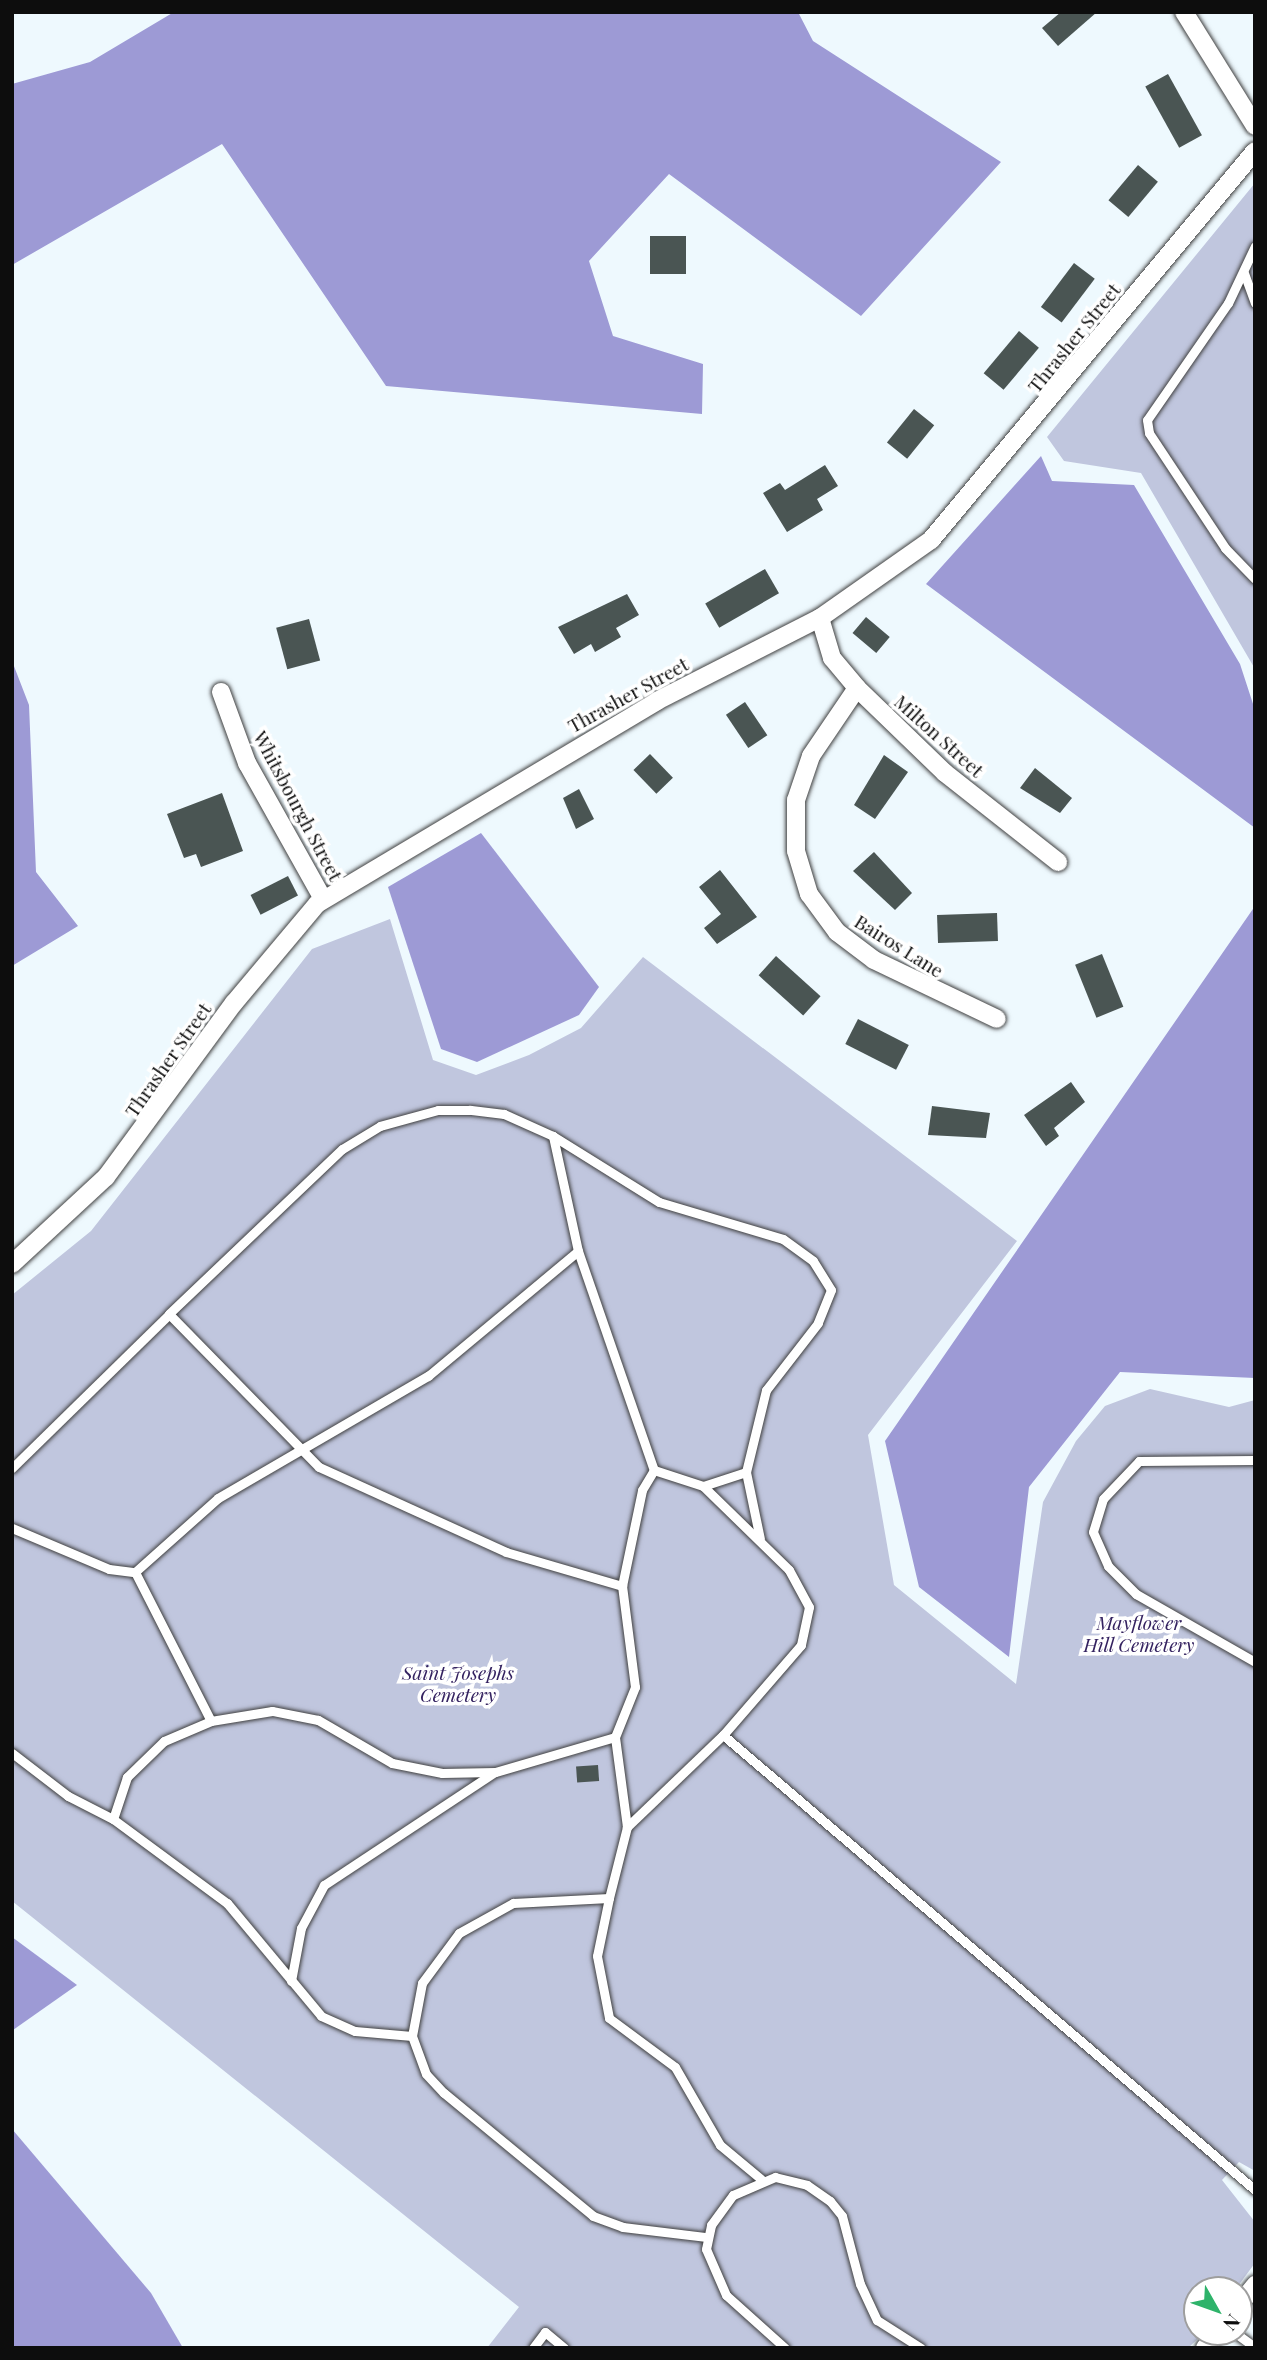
<!DOCTYPE html>
<html>
<head>
<meta charset="utf-8">
<style>
  body { margin:0 }
  #map { position:relative; width:1267px; height:2360px; overflow:hidden; background:#eef9fe; font-family:"Playfair Display",serif }
  div>[style] { position:absolute }
  .forest>* { inset:0; background:#9d9ad5 }
  .cemetery>* { inset:0; background:#c0c6de }
  .building>* { inset:0; background:#4a5553; transform-origin:0 0 }
  .roads { filter:drop-shadow(0 0 2px #404040) drop-shadow(0 0 2px #404040) }
  .lane>* { height:9px; margin:-4.5px; padding:0 4.5px; transform-origin:4.5px; border-radius:4.5px; background:#fff }
  .street>* { height:18px; margin:-9px; padding:0 9px; transform-origin:9px; border-radius:9px; background:#fff }
  span { translate:-50% -50%; white-space:nowrap; text-align:center; line-height:1.15; -webkit-text-stroke:7px #fff; paint-order:stroke }
  .street-label { font-size:19px; color:#0d0d0d }
  .park-label { font-size:19px; color:#342260; font-style:italic }
  .frame { position:absolute; inset:0; border:14px solid #0d0d0d; pointer-events:none }
  .north { position:absolute; left:1183px; top:2276px; width:70px; height:70px; box-sizing:border-box; background:#fff; border:2px solid #9e9e9e; border-radius:50%; rotate:130deg; font-size:19px; font-weight:700; line-height:28px; text-align:center; color:#0d0d0d }
  .north::after { content:''; display:block; margin:auto; width:24px; height:32px; background:#2eb36a; clip-path:polygon(50% 0,100% 100%,50% 72%,0 100%) }
</style>
</head>
<body>
<div id="map">
  <div class="forest">
    <div style="clip-path:polygon(174px 12px,798px 12px,813px 41px,1001px 162px,861px 316px,669px 174px,589px 261px,613px 336px,703px 364px,702px 414px,386px 386px,222px 144px,12px 265px,12px 84px,90px 62px)"></div>
    <div style="clip-path:polygon(1041px 456px,1052px 481px,1134px 485px,1240px 664px,1255px 710px,1255px 828px,926px 584px)"></div>
    <div style="clip-path:polygon(12px 661px,29px 705px,36px 872px,78px 926px,12px 966px)"></div>
    <div style="clip-path:polygon(481px 833px,599px 987px,579px 1015px,477px 1062px,441px 1049px,388px 887px)"></div>
    <div style="clip-path:polygon(1255px 906px,1255px 1378px,1120px 1372px,1029px 1487px,1009px 1657px,919px 1587px,885px 1441px)"></div>
    <div style="clip-path:polygon(12px 1937px,77px 1985px,13px 2030px,12px 2030px)"></div>
    <div style="clip-path:polygon(12px 2129px,151px 2293px,183px 2348px,12px 2348px)"></div>
  </div>
  <div class="cemetery">
    <div style="clip-path:polygon(1255px 183px,1255px 669px,1141px 473px,1064px 461px,1047px 437px)"></div>
    <div style="clip-path:polygon(390px 919px,433px 1060px,476px 1075px,529px 1055px,581px 1028px,643px 957px,1017px 1241px,868px 1435px,894px 1585px,1016px 1684px,1043px 1502px,1076px 1441px,1105px 1406px,1150px 1389px,1229px 1407px,1255px 1400px,1255px 2171px,1239px 2162px,1222px 2180px,1255px 2222px,1255px 2263px,1235px 2290px,1197px 2290px,1197px 2332px,1205px 2332px,1188px 2348px,487px 2348px,519px 2307px,12px 1901px,12px 1295px,91px 1231px,312px 949px)"></div>
  </div>
  <div class="building">
    <div style="clip-path:polygon(1061px 12px,1097px 12px,1058px 46px,1042px 28px)"></div>
    <div style="left:1168px;top:74px;width:70px;height:26px;rotate:61deg"></div>
    <div style="left:1138px;top:165px;width:26px;height:46px;rotate:40deg"></div>
    <div style="left:650px;top:236px;width:36px;height:38px"></div>
    <div style="left:1074px;top:263px;width:26px;height:55px;rotate:37deg"></div>
    <div style="left:1019px;top:331px;width:26px;height:55px;rotate:40deg"></div>
    <div style="left:914px;top:409px;width:26px;height:43px;rotate:39deg"></div>
    <div style="clip-path:polygon(825px 465px,838px 486px,817px 499px,823px 510px,787px 532px,763px 493px,780px 483px,785px 490px)"></div>
    <div style="left:765px;top:569px;width:28px;height:69px;rotate:60deg"></div>
    <div style="clip-path:polygon(627px 594px,639px 615px,616px 628px,621px 637px,595px 652px,591px 644px,574px 654px,558px 627px)"></div>
    <div style="left:866px;top:617px;width:31px;height:21px;rotate:40deg"></div>
    <div style="left:309px;top:619px;width:43px;height:34px;rotate:75deg"></div>
    <div style="left:745px;top:702px;width:40px;height:23px;rotate:56deg"></div>
    <div style="left:650px;top:754px;width:33px;height:23px;rotate:46deg"></div>
    <div style="clip-path:polygon(884px 755px,908px 772px,875px 819px,854px 805px)"></div>
    <div style="clip-path:polygon(1035px 768px,1072px 798px,1060px 813px,1020px 788px)"></div>
    <div style="clip-path:polygon(579px 789px,594px 819px,576px 829px,563px 798px)"></div>
    <div style="clip-path:polygon(222px 793px,243px 851px,201px 867px,196px 854px,184px 858px,167px 814px)"></div>
    <div style="clip-path:polygon(874px 852px,912px 893px,895px 910px,853px 871px)"></div>
    <div style="clip-path:polygon(720px 870px,757px 917px,717px 944px,704px 928px,721px 914px,699px 887px)"></div>
    <div style="left:288px;top:876px;width:22px;height:42px;rotate:63deg"></div>
    <div style="left:997px;top:913px;width:28px;height:60px;rotate:88deg"></div>
    <div style="left:1102px;top:954px;width:57px;height:29px;rotate:68deg"></div>
    <div style="left:776px;top:956px;width:60px;height:26px;rotate:42deg"></div>
    <div style="left:858px;top:1019px;width:57px;height:28px;rotate:27deg"></div>
    <div style="clip-path:polygon(1071px 1082px,1085px 1102px,1054px 1128px,1059px 1136px,1046px 1146px,1024px 1115px)"></div>
    <div style="clip-path:polygon(932px 1106px,990px 1113px,986px 1138px,928px 1135px)"></div>
    <div style="left:598px;top:1765px;width:16px;height:22px;rotate:86deg"></div>
  </div>
  <div class="roads">
    <div class="lane">
      <div style="left:1255px;top:246px;width:63px;rotate:115.3deg"></div>
      <div style="left:1228px;top:303px;width:142px;rotate:124.7deg"></div>
      <div style="left:1147px;top:420px;width:13px;rotate:81deg"></div>
      <div style="left:1149px;top:433px;width:138px;rotate:56.5deg"></div>
      <div style="left:1225px;top:548px;width:43px;rotate:45.9deg"></div>
      <div style="left:1244px;top:273px;width:32px;rotate:70deg"></div>
      <div style="left:553px;top:1136px;width:54px;rotate:-155.8deg"></div>
      <div style="left:504px;top:1114px;width:35px;rotate:-173deg"></div>
      <div style="left:469px;top:1110px;width:31px;rotate:180deg"></div>
      <div style="left:438px;top:1110px;width:60px;rotate:164.6deg"></div>
      <div style="left:380px;top:1126px;width:44px;rotate:148.8deg"></div>
      <div style="left:342px;top:1149px;width:239px;rotate:136.4deg"></div>
      <div style="left:169px;top:1314px;width:214px;rotate:45.6deg"></div>
      <div style="left:319px;top:1467px;width:205px;rotate:24.4deg"></div>
      <div style="left:506px;top:1552px;width:121px;rotate:16.3deg"></div>
      <div style="left:578px;top:1251px;width:232px;rotate:70.9deg"></div>
      <div style="left:1255px;top:1460px;width:116px;rotate:179.5deg"></div>
      <div style="left:1139px;top:1461px;width:52px;rotate:133.5deg"></div>
      <div style="left:1103px;top:1499px;width:34px;rotate:107deg"></div>
      <div style="left:1093px;top:1532px;width:37px;rotate:66deg"></div>
      <div style="left:1108px;top:1566px;width:40px;rotate:45deg"></div>
      <div style="left:1136px;top:1594px;width:137px;rotate:29.7deg"></div>
      <div style="left:12px;top:1468px;width:220px;rotate:-44.4deg"></div>
      <div style="left:746px;top:1472px;width:68px;rotate:78.2deg"></div>
      <div style="left:12px;top:1528px;width:105px;rotate:22.9deg"></div>
      <div style="left:109px;top:1569px;width:26px;rotate:7deg"></div>
      <div style="left:135px;top:1572px;width:167px;rotate:63deg"></div>
      <div style="left:135px;top:1572px;width:111px;rotate:-41.7deg"></div>
      <div style="left:218px;top:1498px;width:243px;rotate:-30.2deg"></div>
      <div style="left:428px;top:1376px;width:195px;rotate:-39.8deg"></div>
      <div style="left:578px;top:1251px;width:118px;rotate:-102.3deg"></div>
      <div style="left:553px;top:1136px;width:125px;rotate:31.9deg"></div>
      <div style="left:659px;top:1202px;width:129px;rotate:16.6deg"></div>
      <div style="left:783px;top:1239px;width:37px;rotate:36deg"></div>
      <div style="left:813px;top:1261px;width:34px;rotate:58deg"></div>
      <div style="left:831px;top:1290px;width:35px;rotate:112deg"></div>
      <div style="left:818px;top:1323px;width:85px;rotate:127.8deg"></div>
      <div style="left:766px;top:1390px;width:84px;rotate:103.7deg"></div>
      <div style="left:746px;top:1472px;width:45px;rotate:162deg"></div>
      <div style="left:703px;top:1486px;width:120px;rotate:44.3deg"></div>
      <div style="left:789px;top:1570px;width:42px;rotate:61.6deg"></div>
      <div style="left:809px;top:1607px;width:39px;rotate:102deg"></div>
      <div style="left:801px;top:1645px;width:119px;rotate:130.9deg"></div>
      <div style="left:615px;top:1737px;width:54px;rotate:-68.2deg"></div>
      <div style="left:635px;top:1687px;width:102px;rotate:-97.3deg"></div>
      <div style="left:622px;top:1586px;width:98px;rotate:-78.2deg"></div>
      <div style="left:642px;top:1490px;width:23px;rotate:-59deg"></div>
      <div style="left:654px;top:1470px;width:52px;rotate:18.1deg"></div>
      <div style="left:12px;top:1753px;width:71px;rotate:37.5deg"></div>
      <div style="left:68px;top:1796px;width:51px;rotate:27.1deg"></div>
      <div style="left:627px;top:1827px;width:91px;rotate:-97.6deg"></div>
      <div style="left:615px;top:1737px;width:125px;rotate:163.7deg"></div>
      <div style="left:495px;top:1772px;width:53px;rotate:178.9deg"></div>
      <div style="left:442px;top:1773px;width:51px;rotate:-168.7deg"></div>
      <div style="left:392px;top:1763px;width:86px;rotate:-149.8deg"></div>
      <div style="left:318px;top:1720px;width:47px;rotate:-168.9deg"></div>
      <div style="left:272px;top:1711px;width:62px;rotate:170.7deg"></div>
      <div style="left:211px;top:1721px;width:51px;rotate:156.9deg"></div>
      <div style="left:164px;top:1741px;width:52px;rotate:135.8deg"></div>
      <div style="left:127px;top:1777px;width:44px;rotate:108.4deg"></div>
      <div style="left:113px;top:1819px;width:142px;rotate:36.4deg"></div>
      <div style="left:227px;top:1903px;width:147px;rotate:50.2deg"></div>
      <div style="left:321px;top:2016px;width:37px;rotate:24deg"></div>
      <div style="left:355px;top:2031px;width:57px;rotate:5deg"></div>
      <div style="left:412px;top:2036px;width:54px;rotate:-79.3deg"></div>
      <div style="left:422px;top:1983px;width:62px;rotate:-53.5deg"></div>
      <div style="left:459px;top:1933px;width:62px;rotate:-29.1deg"></div>
      <div style="left:513px;top:1903px;width:96px;rotate:-3deg"></div>
      <div style="left:609px;top:1898px;width:73px;rotate:-75.8deg"></div>
      <div style="left:627px;top:1827px;width:133px;rotate:-43.8deg"></div>
      <div style="left:723px;top:1735px;width:700px;rotate:40.54deg"></div>
      <div style="left:609px;top:1898px;width:59px;rotate:101.7deg"></div>
      <div style="left:597px;top:1956px;width:63px;rotate:79deg"></div>
      <div style="left:609px;top:2018px;width:82px;rotate:36.6deg"></div>
      <div style="left:675px;top:2067px;width:90px;rotate:60deg"></div>
      <div style="left:720px;top:2145px;width:53px;rotate:39.7deg"></div>
      <div style="left:291px;top:1981px;width:54px;rotate:-79.3deg"></div>
      <div style="left:301px;top:1928px;width:49px;rotate:-61.9deg"></div>
      <div style="left:324px;top:1885px;width:203px;rotate:-33.5deg"></div>
      <div style="left:412px;top:2036px;width:40px;rotate:69.8deg"></div>
      <div style="left:426px;top:2074px;width:26px;rotate:47deg"></div>
      <div style="left:444px;top:2093px;width:193px;rotate:39.5deg"></div>
      <div style="left:593px;top:2216px;width:32px;rotate:20deg"></div>
      <div style="left:623px;top:2227px;width:84px;rotate:6.9deg"></div>
      <div style="left:1234px;top:2332px;width:26px;rotate:36deg"></div>
      <div style="left:533px;top:2348px;width:20px;rotate:-53deg"></div>
      <div style="left:545px;top:2332px;width:25px;rotate:40deg"></div>
      <div style="left:785px;top:2348px;width:79px;rotate:-138.1deg"></div>
      <div style="left:726px;top:2295px;width:50px;rotate:-113.5deg"></div>
      <div style="left:706px;top:2249px;width:25px;rotate:-78deg"></div>
      <div style="left:711px;top:2225px;width:37px;rotate:-54deg"></div>
      <div style="left:733px;top:2195px;width:46px;rotate:-23.2deg"></div>
      <div style="left:775px;top:2177px;width:33px;rotate:14deg"></div>
      <div style="left:807px;top:2185px;width:28px;rotate:35deg"></div>
      <div style="left:830px;top:2201px;width:19px;rotate:51deg"></div>
      <div style="left:842px;top:2216px;width:70px;rotate:75.2deg"></div>
      <div style="left:860px;top:2284px;width:40px;rotate:65deg"></div>
      <div style="left:877px;top:2320px;width:52px;rotate:32.5deg"></div>
    </div>
    <div class="street">
      <div style="left:1184px;top:12px;width:134px;rotate:58.1deg"></div>
      <div style="left:820px;top:618px;width:42px;rotate:73.3deg"></div>
      <div style="left:832px;top:658px;width:39px;rotate:50deg"></div>
      <div style="left:857px;top:688px;width:122px;rotate:44deg"></div>
      <div style="left:945px;top:773px;width:144px;rotate:38.2deg"></div>
      <div style="left:857px;top:688px;width:82px;rotate:124.1deg"></div>
      <div style="left:811px;top:756px;width:46px;rotate:108.8deg"></div>
      <div style="left:796px;top:800px;width:51px;rotate:90deg"></div>
      <div style="left:796px;top:851px;width:45px;rotate:73.2deg"></div>
      <div style="left:809px;top:894px;width:47px;rotate:53.6deg"></div>
      <div style="left:837px;top:932px;width:46px;rotate:37.1deg"></div>
      <div style="left:874px;top:960px;width:136px;rotate:25.6deg"></div>
      <div style="left:221px;top:692px;width:76px;rotate:69.9deg"></div>
      <div style="left:247px;top:763px;width:156px;rotate:60.8deg"></div>
      <div style="left:12px;top:1264px;width:128px;rotate:-42.8deg"></div>
      <div style="left:106px;top:1177px;width:216px;rotate:-53.7deg"></div>
      <div style="left:234px;top:1003px;width:129px;rotate:-50deg"></div>
      <div style="left:317px;top:904px;width:396px;rotate:-30.8deg"></div>
      <div style="left:657px;top:701px;width:183px;rotate:-27deg"></div>
      <div style="left:820px;top:618px;width:136px;rotate:-35.1deg"></div>
      <div style="left:931px;top:540px;width:506px;rotate:-50.21deg"></div>
      <div style="left:1239px;top:2305px;width:26px;rotate:-51deg"></div>
      <div style="left:1205px;top:2348px;width:21px;rotate:-51deg"></div>
    </div>
  </div>
  <div class="street-label">
    <span style="left:1074px;top:338px;rotate:-51deg">Thrasher Street</span>
    <span style="left:628px;top:695px;rotate:-29deg">Thrasher Street</span>
    <span style="left:939px;top:736px;rotate:42deg">Milton Street</span>
    <span style="left:298px;top:806px;rotate:62deg">Whitsbourgh Street</span>
    <span style="left:899px;top:946px;rotate:32deg">Bairos Lane</span>
    <span style="left:168px;top:1060px;rotate:-55deg">Thrasher Street</span>
  </div>
  <div class="park-label">
    <span style="left:1139px;top:1634px">Mayflower<br>Hill Cemetery</span>
    <span style="left:458px;top:1684px">Saint Josephs<br>Cemetery</span>
  </div>
  <div class="frame"></div>
  <div class="north">N</div>
</div>
</body>
</html>
